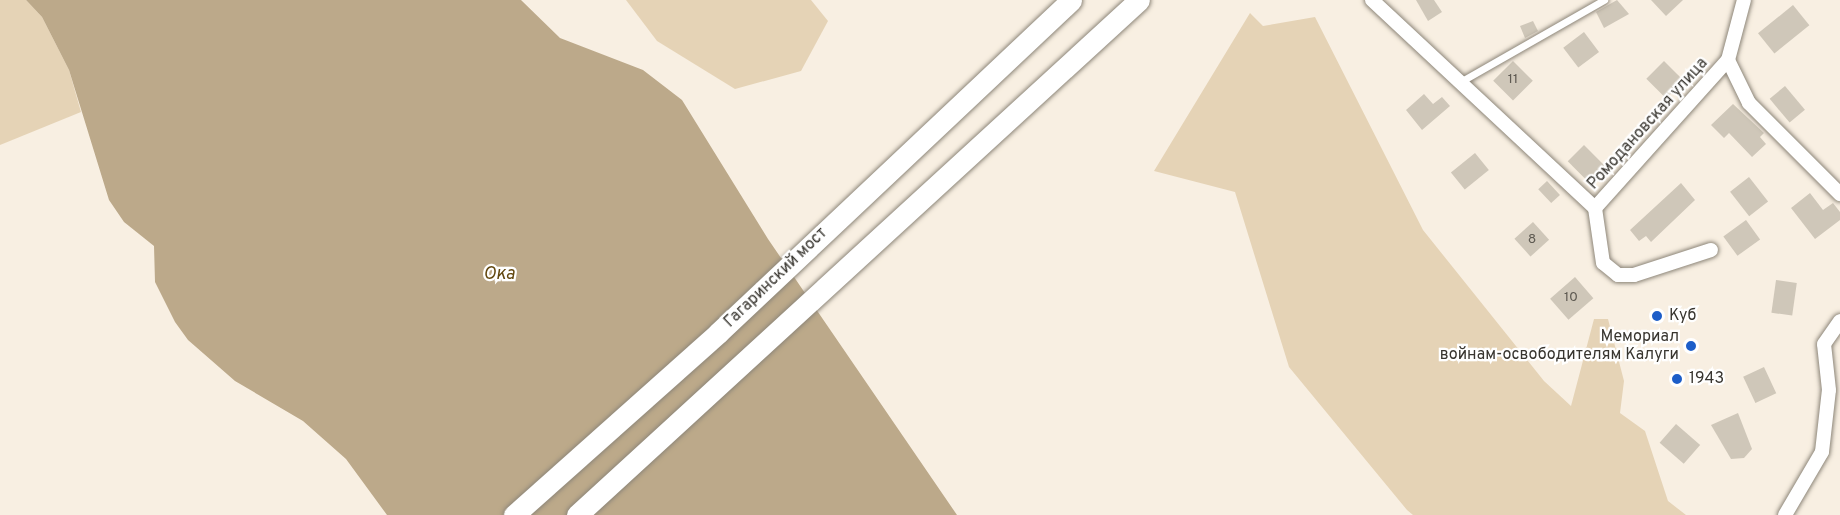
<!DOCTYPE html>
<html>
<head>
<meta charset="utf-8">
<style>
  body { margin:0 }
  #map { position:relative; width:1840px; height:515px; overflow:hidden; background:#f8efe2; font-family:Overpass,sans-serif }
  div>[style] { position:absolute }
  .green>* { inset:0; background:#e5d3b6 }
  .water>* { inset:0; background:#bca98a }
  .building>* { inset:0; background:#cfc7b9; transform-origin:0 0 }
  .roads { filter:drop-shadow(0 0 2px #8d8679) drop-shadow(0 0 2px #8d8679) }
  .lane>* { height:7px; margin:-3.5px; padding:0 3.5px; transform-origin:3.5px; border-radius:3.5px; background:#fff }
  .street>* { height:14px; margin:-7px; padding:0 7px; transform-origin:7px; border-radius:7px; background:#fff }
  .primary>* { height:21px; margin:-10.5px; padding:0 10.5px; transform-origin:10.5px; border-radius:10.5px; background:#fff }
  .dots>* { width:16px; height:16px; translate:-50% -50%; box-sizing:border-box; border:3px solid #fff; border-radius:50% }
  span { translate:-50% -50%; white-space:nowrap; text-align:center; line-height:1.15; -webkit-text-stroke:4.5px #fff; paint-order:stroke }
  .number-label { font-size:14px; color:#5e5a52 }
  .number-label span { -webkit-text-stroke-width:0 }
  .street-label { font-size:16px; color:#38352f }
  .poi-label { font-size:16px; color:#38352f }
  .left { translate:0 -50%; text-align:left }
  .right { translate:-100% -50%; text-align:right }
  .water-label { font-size:18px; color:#62470f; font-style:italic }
</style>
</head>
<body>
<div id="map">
  <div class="green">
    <div style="clip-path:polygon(0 0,26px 0,42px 17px,69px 70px,81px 112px,0 145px)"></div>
    <div style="clip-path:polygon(626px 0,811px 0,828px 21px,801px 71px,735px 89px,657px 41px)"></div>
    <div style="clip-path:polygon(1250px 13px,1263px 26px,1315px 17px,1423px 230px,1544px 381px,1571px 406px,1594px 319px,1608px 319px,1624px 381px,1620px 413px,1645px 431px,1668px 501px,1686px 515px,1413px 515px,1407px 510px,1289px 367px,1235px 192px,1154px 171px)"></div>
  </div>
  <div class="water">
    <div style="clip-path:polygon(26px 0,521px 0,560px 38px,643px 70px,682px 100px,768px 239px,957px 515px,387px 515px,346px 459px,303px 421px,235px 381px,188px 340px,175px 322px,155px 282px,154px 246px,124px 222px,109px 200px,69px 70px,42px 17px)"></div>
  </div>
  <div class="building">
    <div style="clip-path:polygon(1416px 0,1434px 0,1442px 12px,1428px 21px)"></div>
    <div style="clip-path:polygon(1617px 0,1629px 14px,1604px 28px,1596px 12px)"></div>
    <div style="clip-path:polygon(1651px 0,1683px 0,1666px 16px)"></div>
    <div style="left:1793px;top:5px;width:26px;height:45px;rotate:51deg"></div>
    <div style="clip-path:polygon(1533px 21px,1538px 31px,1525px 38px,1520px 26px)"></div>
    <div style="left:1584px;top:32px;width:25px;height:26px;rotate:53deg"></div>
    <div style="left:1513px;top:61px;width:28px;height:28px;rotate:45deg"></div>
    <div style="left:1664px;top:61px;width:28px;height:25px;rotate:45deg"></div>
    <div style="left:1785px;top:86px;width:31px;height:20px;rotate:50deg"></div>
    <div style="clip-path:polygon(1424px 94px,1433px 104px,1442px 97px,1450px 106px,1422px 130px,1406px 110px)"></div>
    <div style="clip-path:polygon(1733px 104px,1764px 133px,1760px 137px,1766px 144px,1752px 157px,1729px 133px,1724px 138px,1711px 125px)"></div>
    <div style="left:1584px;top:145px;width:31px;height:23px;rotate:45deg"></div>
    <div style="left:1475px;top:153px;width:22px;height:31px;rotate:51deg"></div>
    <div style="left:1749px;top:177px;width:31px;height:24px;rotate:52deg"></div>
    <div style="left:1547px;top:181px;width:19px;height:12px;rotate:47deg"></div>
    <div style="clip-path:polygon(1681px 183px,1695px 200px,1651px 242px,1646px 236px,1639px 241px,1630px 230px)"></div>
    <div style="clip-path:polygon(1810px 193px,1823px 210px,1833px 203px,1840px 212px,1840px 220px,1815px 239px,1791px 208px)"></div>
    <div style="left:1746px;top:220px;width:24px;height:28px;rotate:54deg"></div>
    <div style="left:1533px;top:222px;width:24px;height:25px;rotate:48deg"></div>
    <div style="left:1575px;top:277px;width:28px;height:33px;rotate:49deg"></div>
    <div style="left:1776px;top:280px;width:21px;height:33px;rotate:8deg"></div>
    <div style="left:1764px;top:367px;width:29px;height:23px;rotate:65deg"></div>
    <div style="clip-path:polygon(1738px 413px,1752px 449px,1744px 458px,1731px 459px,1711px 425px)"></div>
    <div style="left:1676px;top:424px;width:32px;height:25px;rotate:41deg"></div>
  </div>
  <div class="roads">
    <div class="lane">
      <div style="left:1460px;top:82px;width:166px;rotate:-29.7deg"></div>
    </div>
    <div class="street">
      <div style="left:1372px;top:0;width:305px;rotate:43deg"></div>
      <div style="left:1728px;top:60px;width:62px;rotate:-75.1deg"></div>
      <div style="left:1711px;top:250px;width:81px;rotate:162deg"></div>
      <div style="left:1634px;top:275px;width:16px;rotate:180deg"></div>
      <div style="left:1618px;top:275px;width:19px;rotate:-141deg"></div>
      <div style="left:1603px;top:263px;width:56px;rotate:-98.3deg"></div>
      <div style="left:1595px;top:208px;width:199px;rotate:-48.1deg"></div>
      <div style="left:1728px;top:60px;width:48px;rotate:64deg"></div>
      <div style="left:1749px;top:103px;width:129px;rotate:45deg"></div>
      <div style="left:1785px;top:515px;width:73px;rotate:-59.6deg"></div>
      <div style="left:1822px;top:452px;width:62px;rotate:-83.6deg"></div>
      <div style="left:1829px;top:390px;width:46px;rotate:-96.2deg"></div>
      <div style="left:1824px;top:344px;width:28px;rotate:-55deg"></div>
    </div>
    <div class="primary">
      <div style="left:514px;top:515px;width:273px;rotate:-41.7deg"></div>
      <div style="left:718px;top:333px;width:485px;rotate:-43.3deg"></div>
      <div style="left:577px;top:515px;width:762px;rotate:-42.5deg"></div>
    </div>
  </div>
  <div class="dots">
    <div style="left:1657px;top:316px;background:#1c5dc8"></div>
    <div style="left:1691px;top:346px;background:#1c5dc8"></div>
    <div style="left:1677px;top:379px;background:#1c5dc8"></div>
  </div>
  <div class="number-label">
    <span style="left:1513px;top:80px">11</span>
    <span style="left:1532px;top:240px">8</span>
    <span style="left:1571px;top:298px">10</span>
  </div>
  <div class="street-label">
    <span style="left:1648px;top:124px;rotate:-48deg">Ромодановская улица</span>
    <span style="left:776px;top:278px;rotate:-44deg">Гагаринский мост</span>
  </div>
  <div class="poi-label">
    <span class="left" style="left:1669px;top:316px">Куб</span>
    <span class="right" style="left:1679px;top:346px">Мемориал<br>войнам-освободителям Калуги</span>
    <span class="left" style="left:1689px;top:379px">1943</span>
  </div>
  <div class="water-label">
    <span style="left:499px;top:275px">Ока</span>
  </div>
</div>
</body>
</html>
